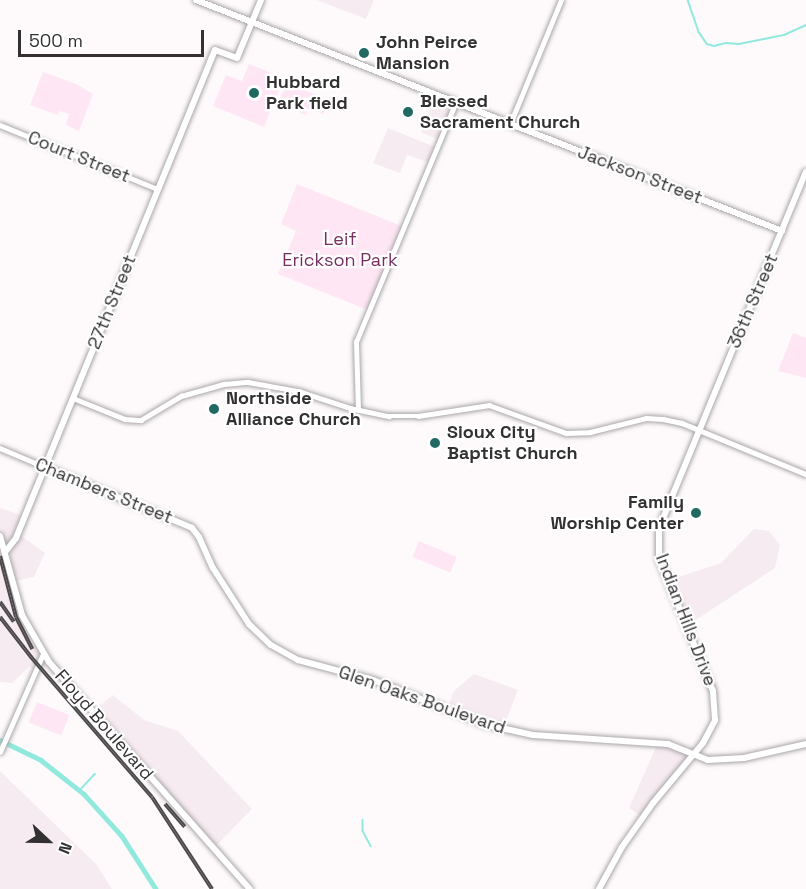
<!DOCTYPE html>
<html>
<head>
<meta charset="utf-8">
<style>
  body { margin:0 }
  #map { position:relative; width:806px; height:889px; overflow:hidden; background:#fefafc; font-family:"Space Grotesk",sans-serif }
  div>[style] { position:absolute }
  .built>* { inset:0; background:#f6ebf1; transform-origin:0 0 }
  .green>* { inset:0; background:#fee6f4; transform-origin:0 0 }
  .stream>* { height:1.5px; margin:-0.75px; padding:0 0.75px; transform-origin:0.75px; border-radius:0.75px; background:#91e9de }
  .river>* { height:4.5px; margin:-2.25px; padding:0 2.25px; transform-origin:2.25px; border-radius:2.25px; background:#91e9de }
  .roads { filter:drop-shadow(0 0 2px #aba7a9) drop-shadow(0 0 2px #aba7a9) }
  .minor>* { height:4.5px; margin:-2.25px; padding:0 2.25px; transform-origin:2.25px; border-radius:2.25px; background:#fff }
  .major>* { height:6px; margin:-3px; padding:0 3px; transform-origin:3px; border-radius:3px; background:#fff }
  .rail>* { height:4px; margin-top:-2px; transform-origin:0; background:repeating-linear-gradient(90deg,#fff 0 4.5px,#4b494a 0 9px); box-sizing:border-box; border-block:2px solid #4b494a }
  .dots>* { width:16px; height:16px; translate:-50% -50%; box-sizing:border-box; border:3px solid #fff; border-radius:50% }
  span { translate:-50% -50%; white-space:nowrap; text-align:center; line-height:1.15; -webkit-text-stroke:4.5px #fff; paint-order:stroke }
  .poi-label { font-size:18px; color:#323031; font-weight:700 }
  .left { translate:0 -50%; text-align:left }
  .right { translate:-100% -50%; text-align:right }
  .street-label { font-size:18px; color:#323031 }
  .park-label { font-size:18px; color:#752e5f }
  .north { position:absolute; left:18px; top:811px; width:60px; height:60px; -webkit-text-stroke:4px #fff; paint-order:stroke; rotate:112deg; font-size:16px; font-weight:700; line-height:24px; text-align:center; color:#323031 }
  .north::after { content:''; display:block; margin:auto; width:21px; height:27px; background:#323031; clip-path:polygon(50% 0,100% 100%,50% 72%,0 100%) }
  .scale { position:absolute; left:18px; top:30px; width:186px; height:27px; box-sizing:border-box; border:3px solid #323031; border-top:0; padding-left:8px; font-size:18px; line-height:21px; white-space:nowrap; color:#323031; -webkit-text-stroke:4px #fff; paint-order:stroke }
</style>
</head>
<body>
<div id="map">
  <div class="built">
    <div style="clip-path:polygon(317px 0,374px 0,366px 19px)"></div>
    <div style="left:434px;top:99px;width:19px;height:36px;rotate:21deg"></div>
    <div style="clip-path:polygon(388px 128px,435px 147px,428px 162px,407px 155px,400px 173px,373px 163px)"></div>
    <div style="clip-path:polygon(0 508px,26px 517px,19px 534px,45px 553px,34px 577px,10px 582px,21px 621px,41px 655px,34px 670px,30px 666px,12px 683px,0 682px)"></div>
    <div style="clip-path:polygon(754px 529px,769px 531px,780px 545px,775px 568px,688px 625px,669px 580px,721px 563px)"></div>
    <div style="clip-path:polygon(474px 674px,518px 690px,504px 726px,448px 707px,454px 691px)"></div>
    <div style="clip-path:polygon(113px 695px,144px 720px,178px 731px,252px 809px,212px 850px,91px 713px)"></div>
    <div style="clip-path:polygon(657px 745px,670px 747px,689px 755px,641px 816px,629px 808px)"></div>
    <div style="clip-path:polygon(0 771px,96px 864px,112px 889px,0 889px)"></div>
  </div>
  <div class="green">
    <div style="clip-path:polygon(249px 64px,284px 78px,264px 127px,213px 106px,226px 75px,242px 81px)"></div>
    <div style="clip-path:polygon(43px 72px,76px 84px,93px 94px,79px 131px,66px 125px,69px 114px,60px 111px,57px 115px,30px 105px)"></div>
    <div style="clip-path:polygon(287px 83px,329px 100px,323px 114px,309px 108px,306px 115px,278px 103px)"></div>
    <div style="clip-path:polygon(297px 184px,404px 227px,370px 311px,278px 274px,296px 231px,281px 224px)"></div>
    <div style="clip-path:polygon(793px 333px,806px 338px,806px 378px,778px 371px)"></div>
    <div style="left:419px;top:541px;width:41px;height:17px;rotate:23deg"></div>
    <div style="left:37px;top:702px;width:35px;height:22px;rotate:22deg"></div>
  </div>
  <div class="stream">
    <div style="left:688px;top:0;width:34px;rotate:71deg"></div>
    <div style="left:699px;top:32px;width:14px;rotate:56deg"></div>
    <div style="left:707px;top:44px;width:7px;rotate:16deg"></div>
    <div style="left:714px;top:46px;width:12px;rotate:-14deg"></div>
    <div style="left:726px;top:43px;width:13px;rotate:4deg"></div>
    <div style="left:739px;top:44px;width:46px;rotate:-11.3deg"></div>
    <div style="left:784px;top:35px;width:24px;rotate:-24deg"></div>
    <div style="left:79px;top:791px;width:23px;rotate:-47deg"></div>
    <div style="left:363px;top:820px;width:11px;rotate:90deg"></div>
    <div style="left:363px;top:831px;width:17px;rotate:62deg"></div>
  </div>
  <div class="river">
    <div style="left:0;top:740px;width:46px;rotate:26deg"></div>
    <div style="left:41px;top:760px;width:55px;rotate:38.3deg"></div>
    <div style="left:84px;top:794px;width:57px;rotate:47.9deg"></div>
    <div style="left:122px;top:836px;width:63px;rotate:57.3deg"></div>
  </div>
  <div class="roads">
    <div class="minor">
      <div style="left:510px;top:124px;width:134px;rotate:-67.6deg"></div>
      <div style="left:0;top:125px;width:170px;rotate:22.1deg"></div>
      <div style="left:73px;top:398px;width:56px;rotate:22deg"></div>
      <div style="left:125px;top:419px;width:16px;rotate:4deg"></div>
      <div style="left:141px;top:420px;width:47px;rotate:-31deg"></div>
      <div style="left:181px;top:396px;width:45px;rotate:-15.6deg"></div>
      <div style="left:224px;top:384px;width:24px;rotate:-5deg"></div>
      <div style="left:248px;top:382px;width:51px;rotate:10.2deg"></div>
      <div style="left:298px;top:391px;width:55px;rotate:18.1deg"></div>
      <div style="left:350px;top:408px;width:40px;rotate:12deg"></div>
      <div style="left:389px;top:416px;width:29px"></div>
      <div style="left:418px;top:416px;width:72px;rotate:-8.8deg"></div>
      <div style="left:489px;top:405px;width:82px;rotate:20deg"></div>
      <div style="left:566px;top:433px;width:24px;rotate:-2deg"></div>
      <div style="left:590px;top:432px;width:58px;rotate:-14deg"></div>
      <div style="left:646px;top:418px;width:17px;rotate:3deg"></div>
      <div style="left:663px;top:419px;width:19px;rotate:12deg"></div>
      <div style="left:682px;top:423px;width:134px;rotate:22.4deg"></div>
      <div style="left:358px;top:410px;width:68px;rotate:-91.7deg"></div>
      <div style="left:356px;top:342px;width:260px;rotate:-67.4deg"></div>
      <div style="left:0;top:448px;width:49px;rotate:22.9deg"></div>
      <div style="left:0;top:752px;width:107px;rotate:-66.3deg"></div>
    </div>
    <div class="major">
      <div style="left:196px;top:0;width:630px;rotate:21.51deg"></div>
      <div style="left:45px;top:467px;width:159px;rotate:22.5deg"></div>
      <div style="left:192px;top:528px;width:11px;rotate:52deg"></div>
      <div style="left:199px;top:537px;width:34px;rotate:66deg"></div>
      <div style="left:213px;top:568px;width:67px;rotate:57.3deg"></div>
      <div style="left:249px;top:624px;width:30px;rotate:44deg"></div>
      <div style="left:271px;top:645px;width:31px;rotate:29deg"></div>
      <div style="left:298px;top:660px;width:78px;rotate:14.9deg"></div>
      <div style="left:373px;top:680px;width:119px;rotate:21.6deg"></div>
      <div style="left:484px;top:724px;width:50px;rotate:12.7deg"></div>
      <div style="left:533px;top:735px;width:135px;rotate:3.8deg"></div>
      <div style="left:668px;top:744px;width:43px;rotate:21.8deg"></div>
      <div style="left:708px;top:760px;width:36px;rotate:-3deg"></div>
      <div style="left:744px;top:758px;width:64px;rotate:-12.7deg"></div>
      <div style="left:0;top:536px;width:82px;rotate:74.4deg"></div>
      <div style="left:22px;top:615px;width:54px;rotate:60.1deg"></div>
      <div style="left:49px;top:662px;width:303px;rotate:48.5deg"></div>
      <div style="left:6px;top:551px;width:16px;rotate:-52deg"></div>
      <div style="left:16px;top:538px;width:527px;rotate:-67.82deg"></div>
      <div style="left:215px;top:50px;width:23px;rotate:20deg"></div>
      <div style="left:237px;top:58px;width:63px;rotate:-67.5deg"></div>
      <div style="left:599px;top:889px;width:48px;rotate:-61.3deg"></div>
      <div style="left:622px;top:847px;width:54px;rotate:-54.8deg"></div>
      <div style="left:653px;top:803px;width:78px;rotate:-50.2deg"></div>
      <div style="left:703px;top:743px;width:26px;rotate:-62deg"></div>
      <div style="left:715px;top:720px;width:29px;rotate:-94deg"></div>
      <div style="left:713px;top:691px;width:143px;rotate:-112.2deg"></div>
      <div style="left:659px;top:559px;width:31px;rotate:-90deg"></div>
      <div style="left:659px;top:528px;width:385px;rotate:-67.6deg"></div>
    </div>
  </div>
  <div class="rail">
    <div style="left:0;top:556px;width:63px;rotate:75.3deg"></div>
    <div style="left:16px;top:617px;width:36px;rotate:63deg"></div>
    <div style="left:0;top:602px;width:24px;rotate:55deg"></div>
    <div style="left:0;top:617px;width:51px;rotate:52.2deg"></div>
    <div style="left:31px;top:657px;width:185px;rotate:49.2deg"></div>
    <div style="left:152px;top:797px;width:110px;rotate:56.9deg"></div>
    <div style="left:165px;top:804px;width:30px;rotate:49deg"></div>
  </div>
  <div class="dots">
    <div style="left:364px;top:53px;background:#206a63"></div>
    <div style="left:254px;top:93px;background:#206a63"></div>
    <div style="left:408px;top:112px;background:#206a63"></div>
    <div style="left:214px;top:409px;background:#206a63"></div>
    <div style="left:435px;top:443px;background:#206a63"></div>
    <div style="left:696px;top:513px;background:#206a63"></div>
  </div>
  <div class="poi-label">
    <span class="left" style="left:376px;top:53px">John Peirce<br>Mansion</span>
    <span class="left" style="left:266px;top:93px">Hubbard<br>Park field</span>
    <span class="left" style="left:420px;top:112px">Blessed<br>Sacrament Church</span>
    <span class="left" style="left:226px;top:409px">Northside<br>Alliance Church</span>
    <span class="left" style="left:447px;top:443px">Sioux City<br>Baptist Church</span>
    <span class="right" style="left:684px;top:513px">Family<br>Worship Center</span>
  </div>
  <div class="street-label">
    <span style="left:79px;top:157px;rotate:22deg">Court Street</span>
    <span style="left:640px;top:175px;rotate:21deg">Jackson Street</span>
    <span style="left:753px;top:301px;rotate:-67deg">36th Street</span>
    <span style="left:112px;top:302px;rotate:-68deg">27th Street</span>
    <span style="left:104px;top:491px;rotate:22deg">Chambers Street</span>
    <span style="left:686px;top:620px;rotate:69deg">Indian Hills Drive</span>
    <span style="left:422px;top:700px;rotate:19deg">Glen Oaks Boulevard</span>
    <span style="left:104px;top:725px;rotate:49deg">Floyd Boulevard</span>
  </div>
  <div class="park-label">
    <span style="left:340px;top:250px">Leif<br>Erickson Park</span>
  </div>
  <div class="north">N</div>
  <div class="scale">500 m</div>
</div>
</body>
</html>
